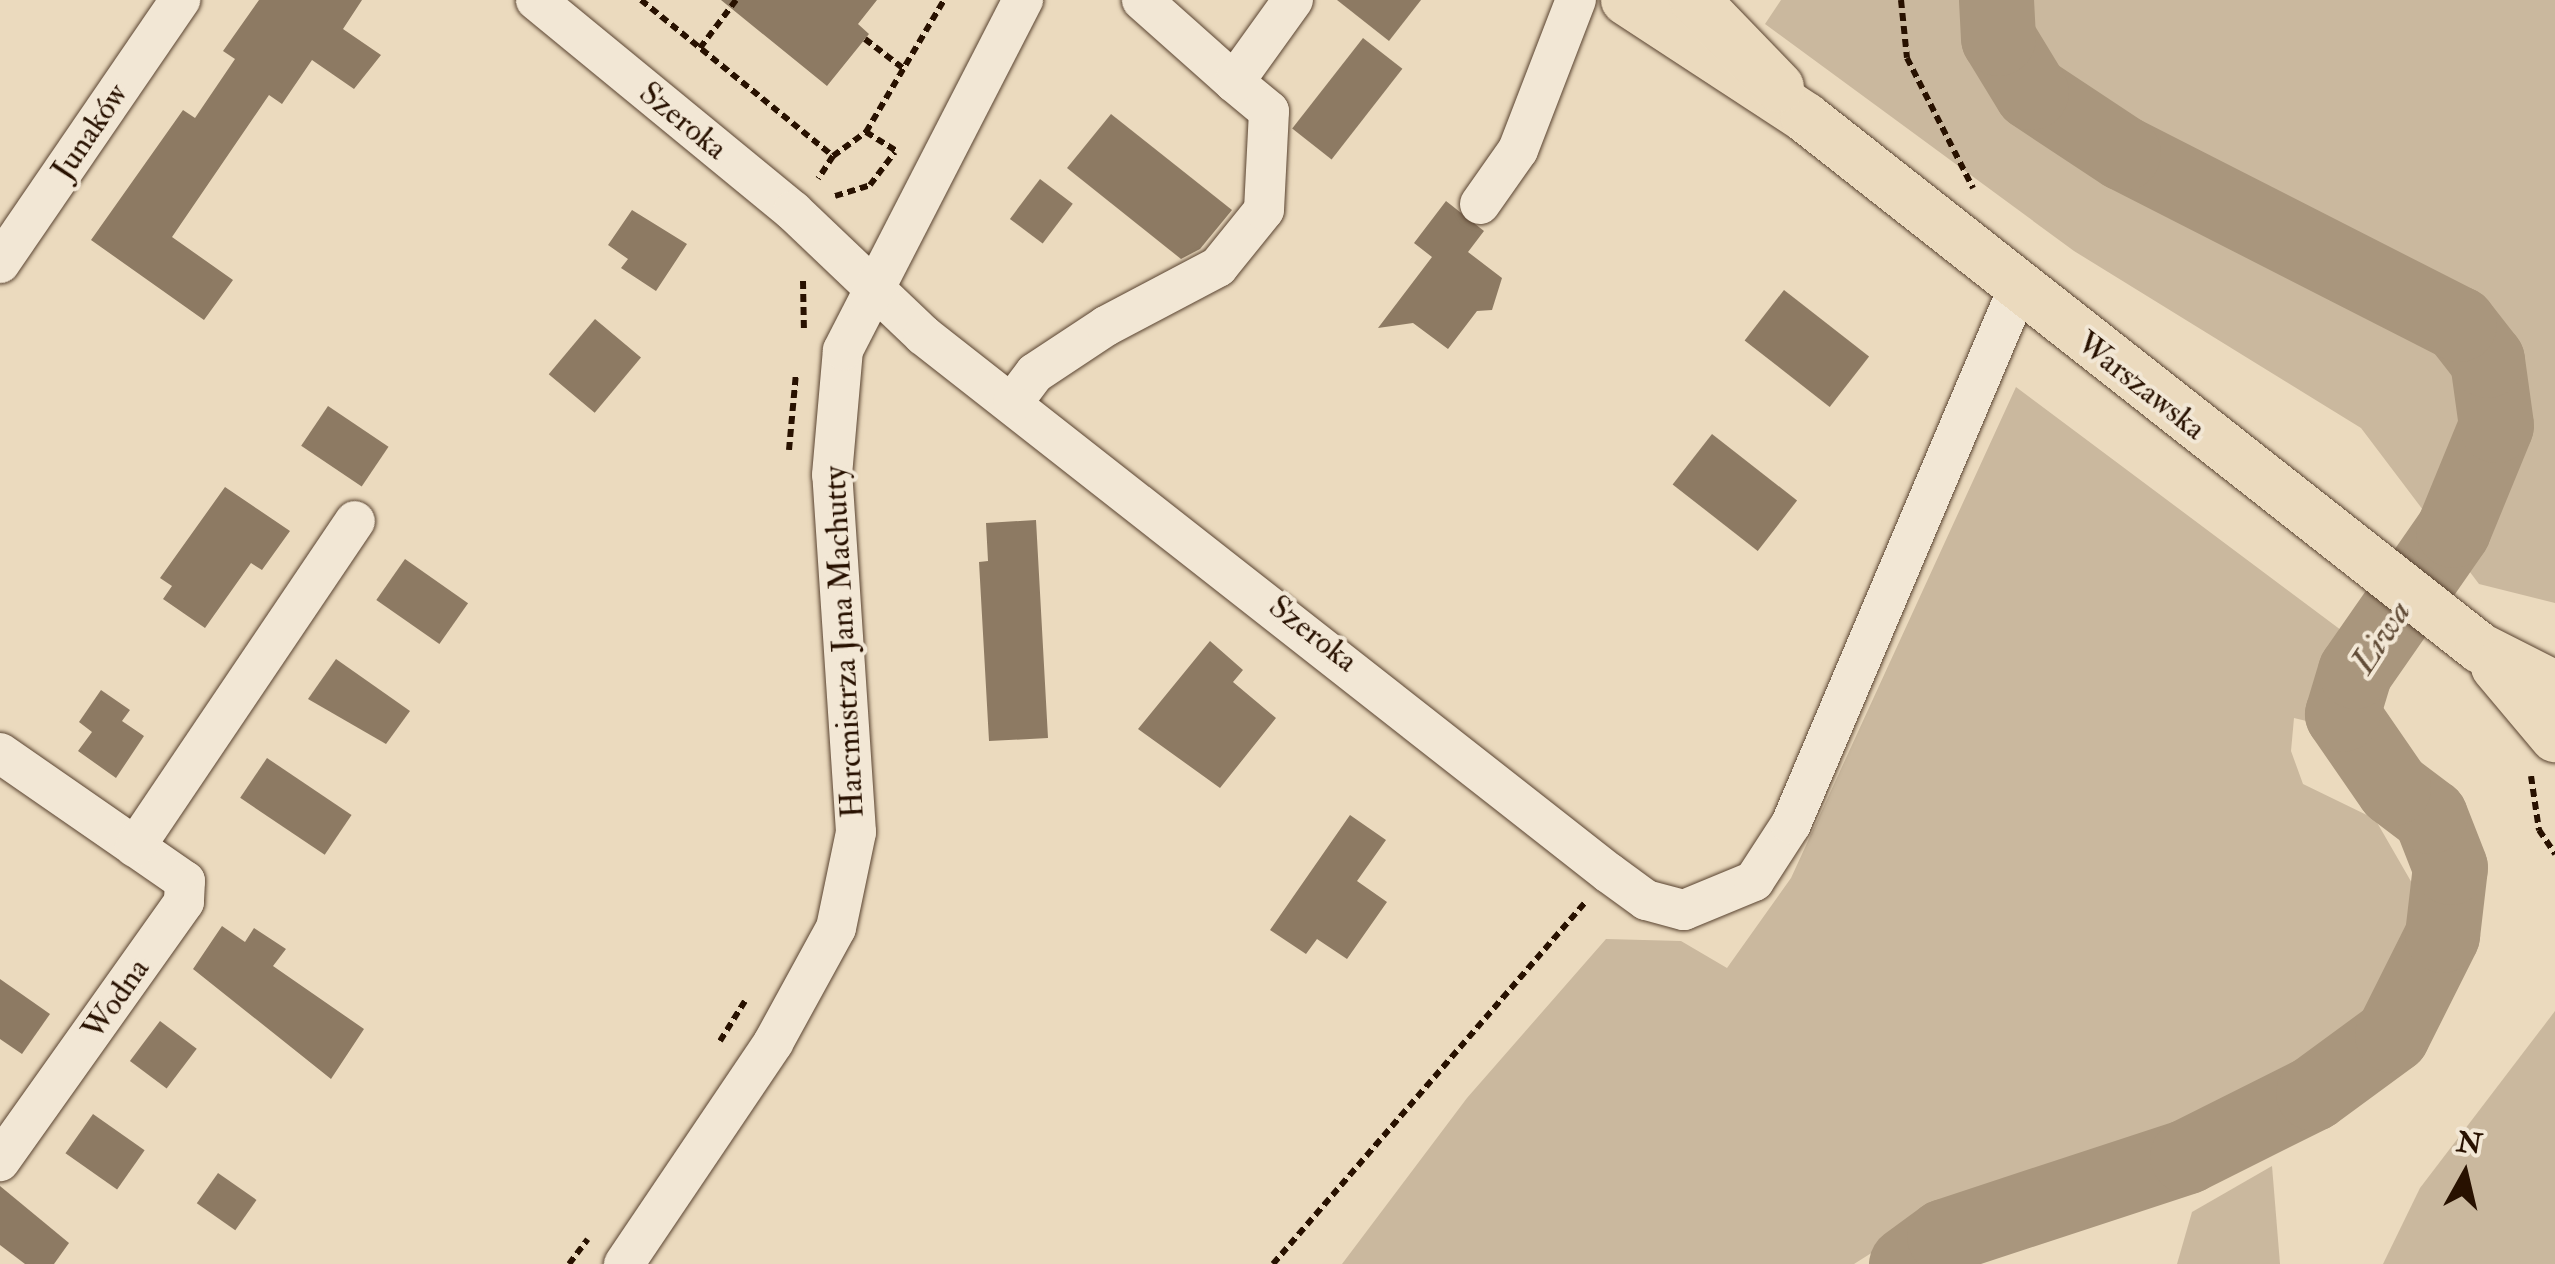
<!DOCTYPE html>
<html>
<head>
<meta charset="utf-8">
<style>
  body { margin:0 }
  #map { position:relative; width:2555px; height:1264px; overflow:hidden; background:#ebdabe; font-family:"IM FELL Double Pica",serif }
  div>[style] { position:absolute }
  .green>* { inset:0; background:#cab89e }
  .river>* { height:75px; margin:-37.5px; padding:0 37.5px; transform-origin:37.5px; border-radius:37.5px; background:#a9967d }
  .building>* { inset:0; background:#8d7a63; transform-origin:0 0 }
  .path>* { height:6px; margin-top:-3px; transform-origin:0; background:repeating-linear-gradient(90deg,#281100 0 8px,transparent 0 13px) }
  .roads { filter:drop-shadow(0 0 2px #594330) drop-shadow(0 0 2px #594330) }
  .minor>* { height:40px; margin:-20px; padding:0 20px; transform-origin:20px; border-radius:20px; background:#f2e7d5 }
  .major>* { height:50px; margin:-25px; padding:0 25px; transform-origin:25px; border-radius:25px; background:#ebdabe }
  span { translate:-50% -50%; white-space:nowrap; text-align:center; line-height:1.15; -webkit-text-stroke:8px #f2e7d5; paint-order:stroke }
  .street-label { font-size:32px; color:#281100 }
  .water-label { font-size:35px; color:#624d38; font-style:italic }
  .north { position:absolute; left:2415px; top:1124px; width:100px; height:100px; -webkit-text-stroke:8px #f2e7d5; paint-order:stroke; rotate:8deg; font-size:28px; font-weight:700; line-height:40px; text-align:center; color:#281100 }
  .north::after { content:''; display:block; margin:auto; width:35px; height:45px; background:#281100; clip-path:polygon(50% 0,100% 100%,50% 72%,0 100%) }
</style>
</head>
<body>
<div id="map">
  <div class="green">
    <div style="clip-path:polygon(1781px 0,2555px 0,2555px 603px,2479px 584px,2361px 428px,2074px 251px,1765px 24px)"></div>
    <div style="clip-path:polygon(2016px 387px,2357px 642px,2325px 701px,2323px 725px,2294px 718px,2291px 751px,2303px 784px,2375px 819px,2420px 897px,2382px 1016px,2272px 1097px,2018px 1196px,1941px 1209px,1854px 1264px,1342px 1264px,1467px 1098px,1606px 939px,1681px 941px,1727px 968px,1791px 878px)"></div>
    <div style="clip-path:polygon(2555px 1011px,2555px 1264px,2383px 1264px,2420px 1188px)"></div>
    <div style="clip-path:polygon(2272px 1166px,2280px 1264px,2177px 1264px,2192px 1212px)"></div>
  </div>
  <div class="river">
    <div style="left:1906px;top:1264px;width:47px;rotate:-36.4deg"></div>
    <div style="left:1944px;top:1236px;width:256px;rotate:-18.2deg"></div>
    <div style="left:2187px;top:1156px;width:141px;rotate:-26.6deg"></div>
    <div style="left:2313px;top:1093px;width:98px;rotate:-36.3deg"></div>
    <div style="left:2392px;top:1035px;width:112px;rotate:-63.4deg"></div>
    <div style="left:2442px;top:935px;width:68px;rotate:-83.3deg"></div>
    <div style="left:2450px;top:867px;width:55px;rotate:-111.4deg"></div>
    <div style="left:2430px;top:816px;width:46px;rotate:-142.9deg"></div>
    <div style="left:2393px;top:788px;width:90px;rotate:-124.6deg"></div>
    <div style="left:2342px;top:714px;width:45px;rotate:-73.2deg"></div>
    <div style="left:2355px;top:671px;width:172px;rotate:-55.2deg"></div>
    <div style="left:2453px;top:530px;width:113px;rotate:-67.7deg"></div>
    <div style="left:2496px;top:425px;width:66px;rotate:-97.9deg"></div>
    <div style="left:2487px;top:360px;width:46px;rotate:-127.9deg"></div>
    <div style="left:2459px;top:324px;width:377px;rotate:-153deg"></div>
    <div style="left:2123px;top:153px;width:110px;rotate:-146.5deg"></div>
    <div style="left:2031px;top:92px;width:63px;rotate:-121.4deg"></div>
    <div style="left:1998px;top:38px;width:38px;rotate:-93deg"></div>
  </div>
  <div class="building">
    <div style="clip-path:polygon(259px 0,362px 0,343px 29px,381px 55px,354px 89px,312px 60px,282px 104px,269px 95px,172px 237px,233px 280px,204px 320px,91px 240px,183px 110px,195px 118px,235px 59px,223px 51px)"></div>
    <div style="clip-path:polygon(721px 0,877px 0,858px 24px,869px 34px,827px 86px)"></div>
    <div style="clip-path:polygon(1337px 0,1421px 0,1389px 41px)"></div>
    <div style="left:1363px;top:38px;width:50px;height:115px;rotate:38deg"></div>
    <div style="clip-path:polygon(1111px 114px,1232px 210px,1200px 249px,1181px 259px,1067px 168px)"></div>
    <div style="left:1040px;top:179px;width:41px;height:50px;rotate:37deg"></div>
    <div style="clip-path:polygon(1446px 201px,1484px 231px,1468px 252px,1502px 278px,1492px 310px,1477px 311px,1448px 349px,1413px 323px,1378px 328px,1432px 257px,1414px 243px)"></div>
    <div style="clip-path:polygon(632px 210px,687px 244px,656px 291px,621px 268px,628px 259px,608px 245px)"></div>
    <div style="left:1784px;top:290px;width:108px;height:64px;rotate:38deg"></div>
    <div style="left:595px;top:319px;width:60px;height:72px;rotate:40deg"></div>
    <div style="left:328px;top:406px;width:73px;height:48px;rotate:34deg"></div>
    <div style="left:1712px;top:434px;width:108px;height:64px;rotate:38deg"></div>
    <div style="clip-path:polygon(225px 487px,290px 531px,262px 570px,251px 563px,205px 628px,163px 599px,172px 586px,160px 578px)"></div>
    <div style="clip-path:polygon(1036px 520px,1048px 738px,989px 741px,979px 562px,988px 561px,986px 523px)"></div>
    <div style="left:405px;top:559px;width:77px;height:50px;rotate:35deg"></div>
    <div style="clip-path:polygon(1210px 641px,1243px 670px,1233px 682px,1276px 718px,1220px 788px,1138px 729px)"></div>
    <div style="clip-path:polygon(336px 659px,410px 711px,386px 744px,308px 699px)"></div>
    <div style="clip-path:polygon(101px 690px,130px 710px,122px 721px,144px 736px,116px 778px,78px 751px,92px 732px,79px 722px)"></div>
    <div style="left:267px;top:758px;width:102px;height:48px;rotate:34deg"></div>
    <div style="clip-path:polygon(1350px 815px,1386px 840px,1357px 881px,1387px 902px,1347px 959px,1317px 939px,1306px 954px,1270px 930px)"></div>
    <div style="clip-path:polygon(222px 926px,245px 942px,254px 928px,286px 949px,273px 966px,364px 1029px,331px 1079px,193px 969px)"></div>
    <div style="clip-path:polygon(0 979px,50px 1014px,22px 1054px,0 1039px)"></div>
    <div style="left:160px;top:1021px;width:46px;height:50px;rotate:37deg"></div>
    <div style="left:93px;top:1114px;width:63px;height:48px;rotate:35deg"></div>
    <div style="left:218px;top:1173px;width:47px;height:37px;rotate:35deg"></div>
    <div style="clip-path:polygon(0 1186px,69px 1243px,54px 1264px,25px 1264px,0 1245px)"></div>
  </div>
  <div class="path">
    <div style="left:641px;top:0;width:247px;rotate:39.1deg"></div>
    <div style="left:833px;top:156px;width:27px;rotate:123deg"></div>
    <div style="left:1901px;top:0;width:58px;rotate:84.1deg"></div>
    <div style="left:1907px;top:58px;width:146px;rotate:63.1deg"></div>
    <div style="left:865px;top:39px;width:49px;rotate:37.6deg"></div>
    <div style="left:700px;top:48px;width:60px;rotate:-53.1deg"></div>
    <div style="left:866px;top:132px;width:38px;rotate:32deg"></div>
    <div style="left:833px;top:156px;width:41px;rotate:-36deg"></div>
    <div style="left:866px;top:132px;width:153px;rotate:-59.4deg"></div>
    <div style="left:835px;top:196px;width:37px;rotate:-17deg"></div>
    <div style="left:870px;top:185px;width:41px;rotate:-52.9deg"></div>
    <div style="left:803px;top:281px;width:51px;rotate:88.9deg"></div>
    <div style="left:789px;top:450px;width:77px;rotate:-84.8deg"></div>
    <div style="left:2531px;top:776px;width:55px;rotate:81.6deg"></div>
    <div style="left:2539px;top:830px;width:29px;rotate:56deg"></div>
    <div style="left:720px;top:1041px;width:47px;rotate:-58deg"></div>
    <div style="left:569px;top:1264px;width:31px;rotate:-53deg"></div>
    <div style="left:1273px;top:1264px;width:479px;rotate:-49.2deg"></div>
  </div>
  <div class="roads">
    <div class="minor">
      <div style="left:536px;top:0;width:333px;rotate:39.4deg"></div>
      <div style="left:793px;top:211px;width:180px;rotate:43.6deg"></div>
      <div style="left:923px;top:335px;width:872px;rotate:38.11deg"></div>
      <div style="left:1609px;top:873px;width:46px;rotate:36.1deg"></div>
      <div style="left:1646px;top:900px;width:39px;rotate:15deg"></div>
      <div style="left:1684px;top:910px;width:76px;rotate:-22.5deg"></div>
      <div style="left:1754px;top:881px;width:68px;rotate:-57deg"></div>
      <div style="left:1791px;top:824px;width:579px;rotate:-67.02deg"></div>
      <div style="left:1142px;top:0;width:123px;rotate:41.7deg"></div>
      <div style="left:1480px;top:204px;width:66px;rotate:-54.9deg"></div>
      <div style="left:1518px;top:150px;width:161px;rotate:-68.9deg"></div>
      <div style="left:0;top:263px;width:319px;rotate:-55.6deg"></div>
      <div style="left:1013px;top:402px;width:36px;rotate:-53deg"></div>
      <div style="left:1035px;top:373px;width:85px;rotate:-33.5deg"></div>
      <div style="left:1106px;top:326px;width:127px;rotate:-27.8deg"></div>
      <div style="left:1218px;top:267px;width:73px;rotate:-51.1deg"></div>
      <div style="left:1264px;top:210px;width:99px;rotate:-87.1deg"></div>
      <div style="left:1269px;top:111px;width:45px;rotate:-140.4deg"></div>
      <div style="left:1234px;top:82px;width:101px;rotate:-54.3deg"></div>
      <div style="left:0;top:753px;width:225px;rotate:34.7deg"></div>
      <div style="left:185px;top:881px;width:21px;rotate:93deg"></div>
      <div style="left:184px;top:902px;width:318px;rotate:125.4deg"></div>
      <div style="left:135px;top:847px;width:393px;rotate:-56deg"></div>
      <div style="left:624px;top:1264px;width:267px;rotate:-56deg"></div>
      <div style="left:773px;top:1043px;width:131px;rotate:-61.3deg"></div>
      <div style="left:836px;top:928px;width:98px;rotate:-78.2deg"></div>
      <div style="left:856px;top:832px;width:358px;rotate:-93.8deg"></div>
      <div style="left:832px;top:475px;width:125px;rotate:-85deg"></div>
      <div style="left:843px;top:350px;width:394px;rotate:-62.8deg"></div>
    </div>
    <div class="major">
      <div style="left:1626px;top:0;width:215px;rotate:33.2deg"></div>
      <div style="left:1806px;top:118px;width:857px;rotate:38.18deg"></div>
      <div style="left:2480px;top:648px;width:84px;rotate:26.9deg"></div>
      <div style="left:1695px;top:0;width:121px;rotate:46deg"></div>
      <div style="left:2496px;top:667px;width:92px;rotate:49.9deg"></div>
    </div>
  </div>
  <div class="street-label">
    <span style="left:683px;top:121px;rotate:39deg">Szeroka</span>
    <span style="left:90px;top:132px;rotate:-56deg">Junaków</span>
    <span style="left:2141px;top:386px;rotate:38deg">Warszawska</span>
    <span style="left:1313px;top:634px;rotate:38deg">Szeroka</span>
    <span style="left:844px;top:642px;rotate:-93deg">Harcmistrza Jana Machutty</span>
    <span style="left:116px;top:999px;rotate:-55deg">Wodna</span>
  </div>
  <div class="water-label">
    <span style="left:2381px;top:637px;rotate:-57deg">Liwa</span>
  </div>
  <div class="north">N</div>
</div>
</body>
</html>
